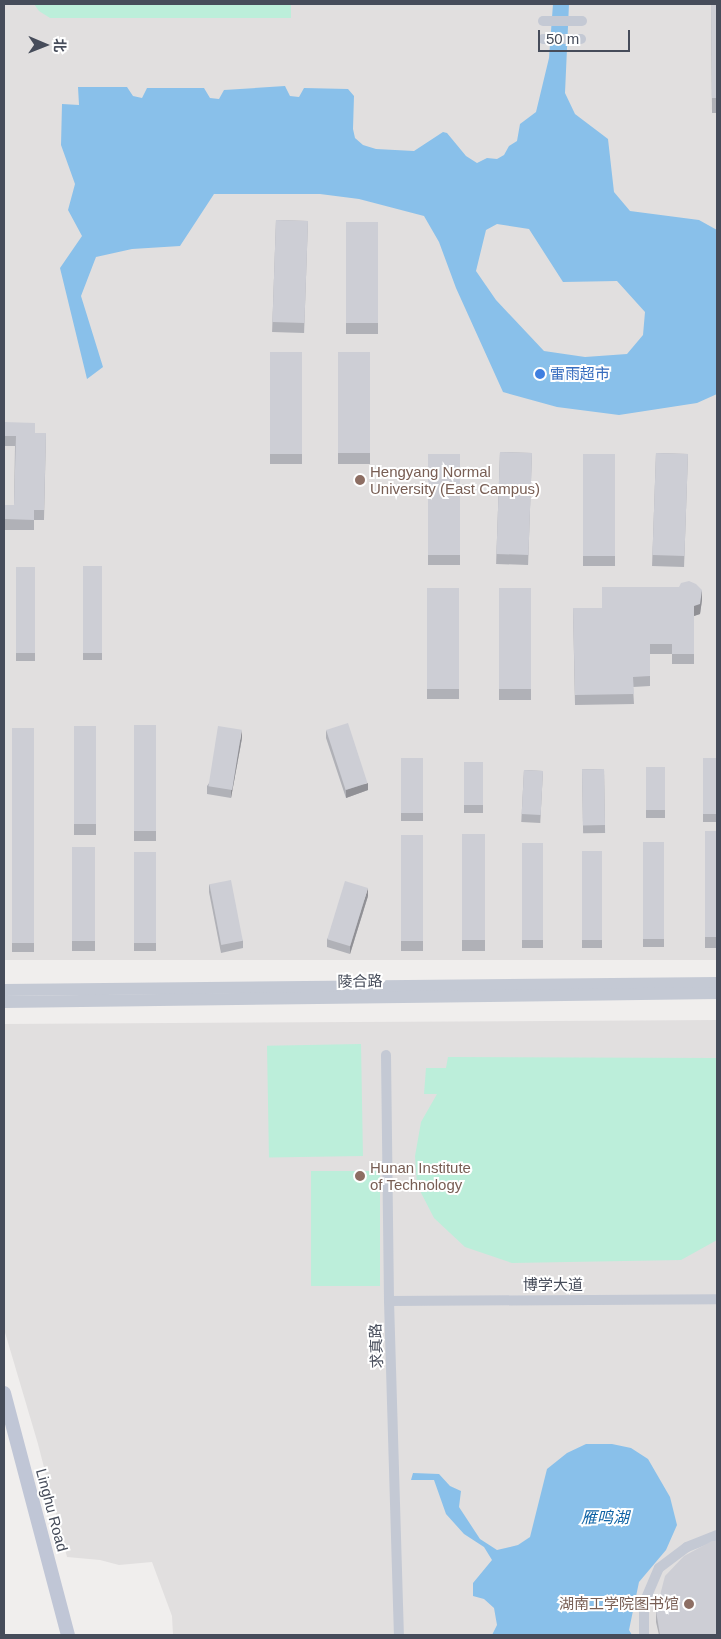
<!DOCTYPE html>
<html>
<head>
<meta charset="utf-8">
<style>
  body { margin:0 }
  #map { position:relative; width:721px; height:1639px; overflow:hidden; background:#f0eeed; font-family:Helvetica,"Noto Sans SC",sans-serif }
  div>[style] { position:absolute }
  .education>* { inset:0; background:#e1dfdf; transform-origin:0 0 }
  .green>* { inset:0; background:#bceeda; transform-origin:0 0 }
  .water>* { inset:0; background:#89c0ea }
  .minor>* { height:10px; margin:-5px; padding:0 5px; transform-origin:5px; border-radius:5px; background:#c4c9d4 }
  .tertiary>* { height:12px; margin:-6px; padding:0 6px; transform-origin:6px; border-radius:6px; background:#c4c9d4 }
  .secondary>* { height:14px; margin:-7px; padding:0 7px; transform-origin:7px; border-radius:7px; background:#c0c6d6 }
  .wall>* { inset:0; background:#b0b1b7; transform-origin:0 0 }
  .shaded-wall>* { inset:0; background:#909095 }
  .building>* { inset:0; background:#cdced5; transform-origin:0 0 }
  .dots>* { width:14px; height:14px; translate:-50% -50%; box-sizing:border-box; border:2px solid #fff; border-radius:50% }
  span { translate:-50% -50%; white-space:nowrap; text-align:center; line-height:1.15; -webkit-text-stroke:4px #fff; paint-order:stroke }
  .shop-label { font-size:15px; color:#366cbe }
  .left { translate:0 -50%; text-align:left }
  .education-label { font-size:15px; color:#785e54 }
  .right { translate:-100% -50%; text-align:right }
  .street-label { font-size:15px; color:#464c5a }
  .water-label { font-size:16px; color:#0f63a5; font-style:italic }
  .frame { position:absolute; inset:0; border:5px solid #464c5a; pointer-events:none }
  .north { position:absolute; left:20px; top:20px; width:50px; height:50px; -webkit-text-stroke:4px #fff; paint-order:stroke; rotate:91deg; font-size:14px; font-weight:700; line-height:20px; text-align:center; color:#464c5a }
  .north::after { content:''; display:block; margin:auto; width:18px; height:22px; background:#464c5a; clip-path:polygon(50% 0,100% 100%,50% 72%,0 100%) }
  .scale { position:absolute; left:538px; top:30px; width:92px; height:22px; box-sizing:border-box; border:2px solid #464c5a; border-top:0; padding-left:6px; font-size:15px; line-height:18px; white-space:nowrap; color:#464c5a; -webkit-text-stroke:4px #fff; paint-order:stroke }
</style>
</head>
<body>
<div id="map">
  <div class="education">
    <div style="left:4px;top:4px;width:713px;height:956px"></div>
    <div style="clip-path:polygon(717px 1020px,717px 1635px,173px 1635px,172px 1616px,152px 1562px,119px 1565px,100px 1560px,67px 1557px,38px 1444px,4px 1329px,4px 1024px)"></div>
  </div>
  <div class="green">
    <div style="clip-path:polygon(34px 4px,291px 4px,291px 18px,50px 18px,39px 11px)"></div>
    <div style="left:361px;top:1044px;width:112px;height:94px;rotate:89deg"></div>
    <div style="clip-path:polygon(448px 1057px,717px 1058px,717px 1240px,681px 1260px,512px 1263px,465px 1247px,434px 1218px,417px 1185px,415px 1156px,421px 1122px,437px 1094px,424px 1094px,426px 1068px,446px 1068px)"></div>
    <div style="left:311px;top:1171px;width:69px;height:115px"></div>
  </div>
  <div class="water">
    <div style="clip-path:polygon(evenodd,553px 4px,569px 4px,565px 93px,575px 114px,608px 139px,614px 192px,630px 211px,699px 220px,717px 230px,717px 394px,697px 403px,619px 415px,557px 407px,503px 392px,456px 288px,439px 242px,424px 216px,359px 199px,320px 194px,214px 194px,180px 246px,132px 249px,96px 257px,81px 296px,103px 367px,87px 379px,60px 268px,82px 236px,68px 210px,75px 184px,61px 145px,62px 104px,79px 105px,78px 87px,127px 87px,133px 96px,142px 98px,147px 88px,204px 88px,210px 98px,219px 99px,224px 90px,285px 86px,290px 96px,299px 97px,304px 88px,348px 89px,354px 96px,353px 129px,355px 138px,363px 145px,376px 149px,414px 151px,443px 132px,447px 133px,466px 156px,477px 163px,487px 158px,497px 159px,504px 155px,509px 146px,517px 141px,520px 124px,536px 112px,549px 58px,553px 4px,497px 224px,529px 229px,563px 282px,617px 281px,645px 312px,643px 335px,627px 354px,585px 357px,544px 351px,496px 300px,476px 271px,486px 230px,497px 224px)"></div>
    <div style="clip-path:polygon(586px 1444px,612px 1444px,631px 1448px,648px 1459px,670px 1497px,677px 1525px,666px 1550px,639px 1582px,629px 1630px,632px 1635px,492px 1635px,497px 1625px,494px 1608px,484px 1599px,473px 1596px,473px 1583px,492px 1560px,484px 1547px,464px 1534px,446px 1514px,434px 1480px,411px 1480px,413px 1473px,439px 1474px,450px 1486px,461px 1491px,459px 1507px,480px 1539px,497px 1550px,518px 1545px,530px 1537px,547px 1469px,567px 1453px)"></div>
  </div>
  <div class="minor">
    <div style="left:543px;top:21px;width:39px"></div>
    <div style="left:543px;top:39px;width:38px"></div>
    <div style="left:386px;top:1055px;width:246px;rotate:89.3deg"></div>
    <div style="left:389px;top:1301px;width:334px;rotate:88.3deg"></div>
    <div style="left:389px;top:1301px;width:328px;rotate:-0.3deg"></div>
    <div style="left:644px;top:1635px;width:32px;rotate:-90deg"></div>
    <div style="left:644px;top:1603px;width:38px;rotate:-67deg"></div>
    <div style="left:659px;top:1568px;width:35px;rotate:-37deg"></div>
    <div style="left:687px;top:1547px;width:32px;rotate:-22deg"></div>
  </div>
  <div class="tertiary">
    <div style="left:4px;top:990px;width:713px;rotate:-0.56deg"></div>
    <div style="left:4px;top:1002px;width:713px;rotate:-0.72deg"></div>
  </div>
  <div class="secondary">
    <div style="left:4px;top:1393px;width:250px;rotate:75.2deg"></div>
  </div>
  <div class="wall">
    <div style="clip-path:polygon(711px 4px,717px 4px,717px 113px,712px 113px)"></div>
    <div style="left:276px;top:220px;width:32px;height:112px;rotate:2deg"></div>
    <div style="left:346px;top:222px;width:32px;height:112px"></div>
    <div style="left:270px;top:352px;width:32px;height:112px"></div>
    <div style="left:338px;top:352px;width:32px;height:112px"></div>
    <div style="clip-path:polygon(4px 422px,35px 433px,46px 433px,44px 520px,34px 520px,34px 530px,4px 530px,4px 505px,14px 505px,15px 446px,4px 446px)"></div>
    <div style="left:500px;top:452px;width:32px;height:112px;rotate:2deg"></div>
    <div style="left:656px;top:453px;width:32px;height:113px;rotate:2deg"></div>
    <div style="left:428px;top:454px;width:32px;height:111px"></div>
    <div style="left:583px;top:454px;width:32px;height:112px"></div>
    <div style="left:83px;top:566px;width:19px;height:94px"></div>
    <div style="left:16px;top:567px;width:19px;height:94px"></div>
    <div style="left:427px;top:588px;width:32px;height:111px"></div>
    <div style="left:499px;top:588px;width:32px;height:112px"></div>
    <div style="clip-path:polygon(702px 600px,700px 614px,694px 616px,694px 664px,672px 664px,672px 654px,650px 654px,650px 686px,633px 687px,634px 704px,575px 705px,573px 608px,602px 608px)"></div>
    <div style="left:134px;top:725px;width:22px;height:116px"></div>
    <div style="left:74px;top:726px;width:22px;height:109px"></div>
    <div style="left:12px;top:728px;width:22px;height:224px"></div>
    <div style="clip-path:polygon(326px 730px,368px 790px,346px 798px,326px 738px)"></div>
    <div style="clip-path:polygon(242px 738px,231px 798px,207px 794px,207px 786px)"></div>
    <div style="left:401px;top:758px;width:22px;height:63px"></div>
    <div style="left:717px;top:758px;width:64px;height:14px;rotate:90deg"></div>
    <div style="left:464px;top:762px;width:19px;height:51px"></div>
    <div style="left:646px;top:767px;width:19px;height:51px"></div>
    <div style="left:604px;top:769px;width:64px;height:22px;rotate:89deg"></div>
    <div style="left:524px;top:770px;width:19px;height:52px;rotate:3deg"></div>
    <div style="left:705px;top:831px;width:12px;height:117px"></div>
    <div style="left:485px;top:834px;width:117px;height:23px;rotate:90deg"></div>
    <div style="left:401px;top:835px;width:22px;height:116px"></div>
    <div style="left:643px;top:842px;width:21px;height:105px"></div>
    <div style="left:522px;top:843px;width:21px;height:105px"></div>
    <div style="left:72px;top:847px;width:23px;height:104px"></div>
    <div style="left:582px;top:851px;width:20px;height:97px"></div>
    <div style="left:134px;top:852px;width:22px;height:99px"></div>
    <div style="clip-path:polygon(209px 884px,243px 941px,243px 948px,221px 953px,209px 892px)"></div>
    <div style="clip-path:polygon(368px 896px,350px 954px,327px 947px,327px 939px)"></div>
    <div style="clip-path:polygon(656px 1611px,717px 1635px,659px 1635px,656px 1622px)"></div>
  </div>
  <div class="shaded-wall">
    <div style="clip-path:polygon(702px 590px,702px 600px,700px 614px,694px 616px,694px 606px)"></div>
    <div style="clip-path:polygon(242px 730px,242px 738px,231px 798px,231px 791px)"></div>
    <div style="clip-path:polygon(368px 783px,368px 790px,346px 798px,346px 790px)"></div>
    <div style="clip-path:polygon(368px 888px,368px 896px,350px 954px,350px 946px)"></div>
  </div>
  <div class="building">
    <div style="clip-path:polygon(711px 4px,717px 4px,717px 98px,712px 98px)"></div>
    <div style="left:276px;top:220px;width:32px;height:102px;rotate:2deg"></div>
    <div style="left:346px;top:222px;width:32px;height:101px"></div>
    <div style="left:270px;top:352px;width:32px;height:102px"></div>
    <div style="left:338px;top:352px;width:32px;height:101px"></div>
    <div style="clip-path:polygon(4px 422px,35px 423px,35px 433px,46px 433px,44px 510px,34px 510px,34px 520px,4px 519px,4px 505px,14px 505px,16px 436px,4px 436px)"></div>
    <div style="left:500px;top:452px;width:32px;height:102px;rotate:2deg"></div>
    <div style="left:656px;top:453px;width:32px;height:102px;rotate:2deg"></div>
    <div style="left:428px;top:454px;width:32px;height:101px"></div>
    <div style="left:583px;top:454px;width:32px;height:102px"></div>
    <div style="left:83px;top:566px;width:19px;height:87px"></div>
    <div style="left:16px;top:567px;width:19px;height:86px"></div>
    <div style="clip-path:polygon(689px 581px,696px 584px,702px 590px,700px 604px,694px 606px,694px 654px,672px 654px,672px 644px,650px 644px,650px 676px,633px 677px,634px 694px,575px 695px,573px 608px,602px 608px,602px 587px,679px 587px,681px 583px)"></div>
    <div style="left:427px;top:588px;width:32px;height:101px"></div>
    <div style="left:499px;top:588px;width:32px;height:101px"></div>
    <div style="left:348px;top:723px;width:63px;height:23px;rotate:72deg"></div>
    <div style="left:134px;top:725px;width:22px;height:106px"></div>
    <div style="left:74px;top:726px;width:22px;height:98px"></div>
    <div style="left:218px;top:726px;width:24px;height:61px;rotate:9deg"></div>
    <div style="left:12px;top:728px;width:22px;height:215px"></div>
    <div style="left:401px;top:758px;width:22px;height:55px"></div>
    <div style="left:717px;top:758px;width:56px;height:14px;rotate:90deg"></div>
    <div style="left:464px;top:762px;width:19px;height:43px"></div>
    <div style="left:646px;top:767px;width:19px;height:43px"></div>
    <div style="left:604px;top:769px;width:56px;height:22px;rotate:89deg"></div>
    <div style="left:524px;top:770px;width:19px;height:44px;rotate:3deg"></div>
    <div style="left:705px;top:831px;width:12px;height:106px"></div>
    <div style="left:485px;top:834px;width:106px;height:23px;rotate:90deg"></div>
    <div style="left:401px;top:835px;width:22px;height:106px"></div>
    <div style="left:643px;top:842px;width:21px;height:97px"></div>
    <div style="left:522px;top:843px;width:21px;height:97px"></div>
    <div style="left:72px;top:847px;width:23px;height:94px"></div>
    <div style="left:582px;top:851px;width:20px;height:89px"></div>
    <div style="left:134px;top:852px;width:22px;height:91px"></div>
    <div style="left:231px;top:880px;width:62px;height:22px;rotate:79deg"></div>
    <div style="left:345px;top:881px;width:24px;height:61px;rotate:17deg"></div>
    <div style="clip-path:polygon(712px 1541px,717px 1541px,717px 1635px,660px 1635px,656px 1611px,665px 1576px,684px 1556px)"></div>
  </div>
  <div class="dots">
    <div style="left:540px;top:374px;background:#3f7fe0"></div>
    <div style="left:360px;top:480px;background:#8d6e63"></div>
    <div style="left:360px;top:1176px;background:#8d6e63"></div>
    <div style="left:689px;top:1604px;background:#8d6e63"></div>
  </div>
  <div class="shop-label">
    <span class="left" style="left:550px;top:374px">雷雨超市</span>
  </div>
  <div class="education-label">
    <span class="left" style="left:370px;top:480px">Hengyang Normal<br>University (East Campus)</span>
    <span class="left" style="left:370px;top:1176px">Hunan Institute<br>of Technology</span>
    <span class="right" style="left:679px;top:1604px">湖南工学院图书馆</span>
  </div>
  <div class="street-label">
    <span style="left:360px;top:981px;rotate:-1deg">陵合路</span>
    <span style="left:553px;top:1285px">博学大道</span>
    <span style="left:376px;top:1346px;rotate:-92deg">求真路</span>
    <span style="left:52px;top:1510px;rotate:75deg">Linghu Road</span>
  </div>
  <div class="water-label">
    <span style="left:605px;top:1518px">雁鸣湖</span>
  </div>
  <div class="frame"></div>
  <div class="north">北</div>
  <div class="scale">50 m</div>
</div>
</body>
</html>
